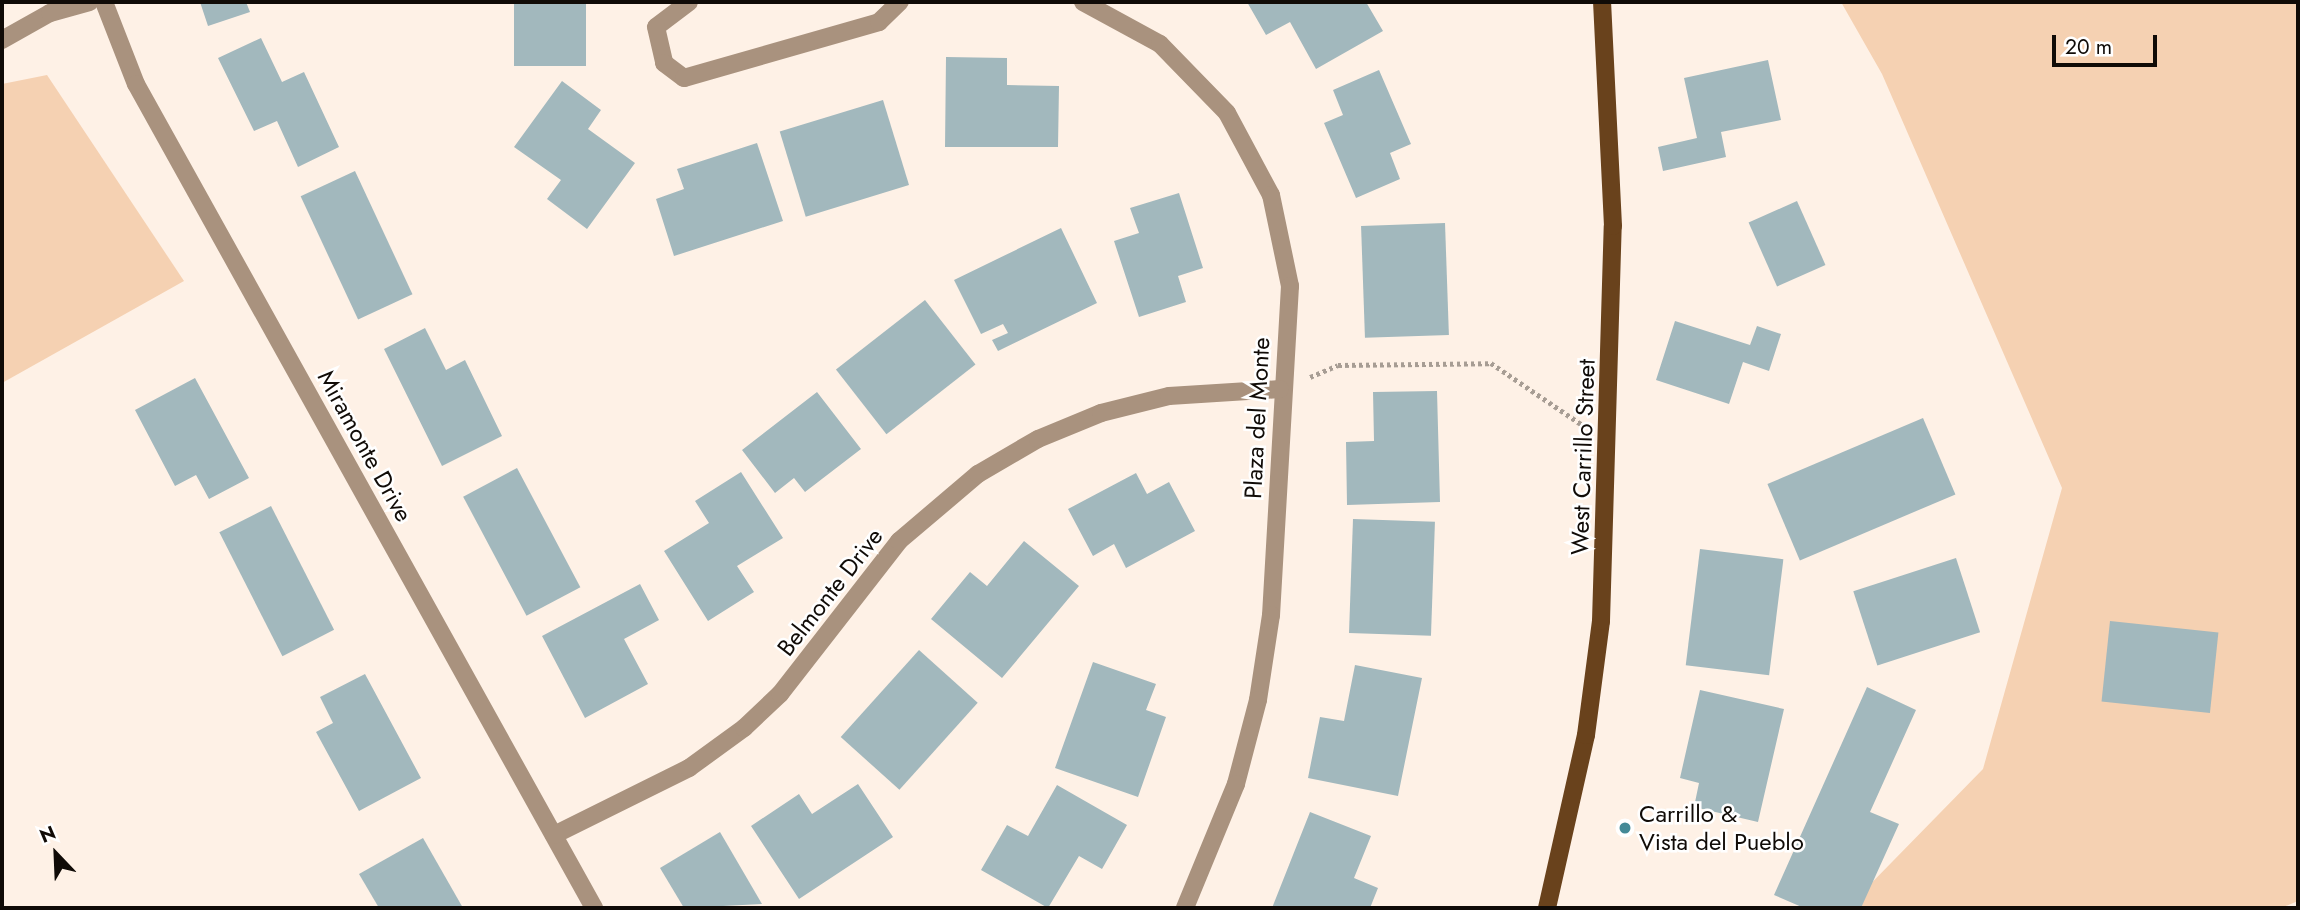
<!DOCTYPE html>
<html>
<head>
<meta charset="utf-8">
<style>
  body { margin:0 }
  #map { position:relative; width:2300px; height:910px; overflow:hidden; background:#fef1e6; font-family:Jost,sans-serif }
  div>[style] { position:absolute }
  .green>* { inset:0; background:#f5d1b2 }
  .building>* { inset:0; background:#a2b8bd; transform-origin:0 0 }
  .path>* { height:4.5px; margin-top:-2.25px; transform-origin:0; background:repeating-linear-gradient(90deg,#a79d94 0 3.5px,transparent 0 7px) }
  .minor>* { height:18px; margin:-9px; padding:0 9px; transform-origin:9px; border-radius:9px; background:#a9927e }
  .major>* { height:18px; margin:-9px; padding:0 9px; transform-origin:9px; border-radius:9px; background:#69421c }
  .dots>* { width:19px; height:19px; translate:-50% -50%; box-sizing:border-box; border:4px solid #fff; border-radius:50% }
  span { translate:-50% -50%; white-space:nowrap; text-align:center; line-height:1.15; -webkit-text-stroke:5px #fff; paint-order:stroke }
  .street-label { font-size:24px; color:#100b07 }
  .poi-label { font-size:24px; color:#100b07 }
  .left { translate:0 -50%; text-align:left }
  .frame { position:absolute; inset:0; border:4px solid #100b07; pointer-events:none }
  .north { position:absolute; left:21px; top:819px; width:70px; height:70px; -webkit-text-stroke:5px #fff; paint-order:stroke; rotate:337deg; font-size:19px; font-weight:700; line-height:28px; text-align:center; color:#100b07 }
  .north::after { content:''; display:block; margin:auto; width:24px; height:32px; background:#100b07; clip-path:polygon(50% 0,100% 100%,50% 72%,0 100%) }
  .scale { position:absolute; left:2052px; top:35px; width:105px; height:32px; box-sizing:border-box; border:4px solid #100b07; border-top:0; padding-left:9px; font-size:21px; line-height:24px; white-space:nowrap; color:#100b07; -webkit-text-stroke:5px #fff; paint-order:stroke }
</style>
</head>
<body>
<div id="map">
  <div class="green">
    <div style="clip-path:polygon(1841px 2px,2298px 2px,2298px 901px,2281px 908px,1847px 908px,1983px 769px,2062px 488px,1882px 74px)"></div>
    <div style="clip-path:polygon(47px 75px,184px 281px,2px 383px,2px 84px)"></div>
  </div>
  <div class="building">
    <div style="clip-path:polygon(200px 2px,246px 2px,250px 12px,208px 26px)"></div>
    <div style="left:514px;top:2px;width:72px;height:64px"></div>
    <div style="clip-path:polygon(1247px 2px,1366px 2px,1383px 31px,1316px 69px,1290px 22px,1266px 35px)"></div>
    <div style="clip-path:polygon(261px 38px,282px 82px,304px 72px,339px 147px,298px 167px,277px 121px,254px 131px,218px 58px)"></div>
    <div style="clip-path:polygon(946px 57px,1007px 58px,1007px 85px,1059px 86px,1058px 147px,945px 147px)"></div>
    <div style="clip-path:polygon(1768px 60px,1781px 120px,1721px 132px,1726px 157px,1663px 171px,1658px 147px,1697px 138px,1684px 78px)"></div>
    <div style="clip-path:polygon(1379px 70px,1411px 144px,1390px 153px,1400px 179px,1356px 198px,1324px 123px,1343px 115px,1333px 90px)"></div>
    <div style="clip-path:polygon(562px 81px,601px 110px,588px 129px,635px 163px,587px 229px,547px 199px,561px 180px,514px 147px)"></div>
    <div style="left:883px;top:100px;width:89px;height:108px;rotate:73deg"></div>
    <div style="clip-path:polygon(757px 143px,783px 221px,674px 256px,656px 199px,684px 189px,677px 169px)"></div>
    <div style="left:355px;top:171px;width:136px;height:60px;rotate:65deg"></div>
    <div style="clip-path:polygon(1179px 193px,1203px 268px,1178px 276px,1186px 302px,1139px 317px,1114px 241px,1139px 233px,1130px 208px)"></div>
    <div style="left:1797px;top:201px;width:70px;height:53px;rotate:66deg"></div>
    <div style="left:1445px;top:223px;width:112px;height:84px;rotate:88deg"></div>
    <div style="clip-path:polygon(1061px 228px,1097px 303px,998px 351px,992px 340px,1008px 333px,1003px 324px,981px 334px,954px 280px)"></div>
    <div style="left:925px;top:300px;width:82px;height:113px;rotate:52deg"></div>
    <div style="clip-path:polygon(1675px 321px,1750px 345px,1757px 326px,1781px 334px,1769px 371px,1743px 362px,1729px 404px,1656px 380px)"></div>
    <div style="clip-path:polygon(425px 328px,446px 370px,465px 360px,502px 436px,442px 466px,384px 349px)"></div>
    <div style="clip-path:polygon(195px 378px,249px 478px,209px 499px,196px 475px,175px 486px,135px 410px)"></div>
    <div style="clip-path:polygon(1437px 391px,1440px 502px,1347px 505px,1346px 442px,1374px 441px,1373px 392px)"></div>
    <div style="clip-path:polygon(817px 392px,861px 449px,805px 492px,794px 478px,775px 493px,742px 450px)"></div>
    <div style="left:1923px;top:418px;width:83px;height:169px;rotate:67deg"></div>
    <div style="left:517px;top:468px;width:135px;height:61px;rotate:62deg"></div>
    <div style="clip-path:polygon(741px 472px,783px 538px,737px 566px,754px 592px,708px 621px,664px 551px,709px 523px,695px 501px)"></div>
    <div style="clip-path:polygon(1136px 473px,1147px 494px,1169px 482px,1195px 531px,1126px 568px,1114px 544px,1093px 556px,1068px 509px)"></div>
    <div style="left:271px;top:506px;width:139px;height:58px;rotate:63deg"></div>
    <div style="left:1353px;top:519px;width:82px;height:114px;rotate:2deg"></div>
    <div style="clip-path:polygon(1024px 541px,1079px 586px,1002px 678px,931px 619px,970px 572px,987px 586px)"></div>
    <div style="left:1700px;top:549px;width:84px;height:117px;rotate:7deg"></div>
    <div style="left:1956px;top:558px;width:78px;height:108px;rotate:72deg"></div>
    <div style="clip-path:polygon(640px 584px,659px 620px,624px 639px,648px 684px,585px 718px,542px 636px)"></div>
    <div style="left:2110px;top:621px;width:109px;height:81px;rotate:6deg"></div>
    <div style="left:919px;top:650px;width:79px;height:117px;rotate:42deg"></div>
    <div style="clip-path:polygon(1093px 662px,1156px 684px,1146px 710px,1166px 717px,1138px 797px,1055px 768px)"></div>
    <div style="clip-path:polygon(1355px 665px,1422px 678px,1398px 796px,1308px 778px,1320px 717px,1344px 721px)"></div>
    <div style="clip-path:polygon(365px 674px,421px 778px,359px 811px,316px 732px,333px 723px,320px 697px)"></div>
    <div style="clip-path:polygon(1867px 687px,1916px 710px,1870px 812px,1899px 824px,1861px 908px,1804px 908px,1774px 895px)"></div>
    <div style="clip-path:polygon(1700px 690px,1784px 709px,1758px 822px,1694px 807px,1699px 783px,1680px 778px)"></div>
    <div style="clip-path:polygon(858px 784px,893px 837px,799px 899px,751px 826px,799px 794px,812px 814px)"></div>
    <div style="clip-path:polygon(1057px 785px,1127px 825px,1102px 869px,1079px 856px,1048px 908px,981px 870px,1007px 825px,1028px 836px)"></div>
    <div style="clip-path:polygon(1310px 812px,1371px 836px,1354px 878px,1378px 888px,1370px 908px,1272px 908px)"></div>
    <div style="clip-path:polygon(720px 832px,762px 904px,684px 908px,660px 868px)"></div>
    <div style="clip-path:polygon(423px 838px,463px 908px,379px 908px,359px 874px)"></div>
  </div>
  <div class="path">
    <div style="left:1310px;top:377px;width:30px;rotate:-23deg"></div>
    <div style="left:1338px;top:365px;width:153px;rotate:-0.7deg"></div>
    <div style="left:1491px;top:363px;width:109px;rotate:34.1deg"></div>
  </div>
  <div class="minor">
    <div style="left:104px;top:2px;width:88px;rotate:68.7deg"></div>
    <div style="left:136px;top:84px;width:943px;rotate:60.93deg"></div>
    <div style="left:689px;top:2px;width:41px;rotate:142.9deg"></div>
    <div style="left:656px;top:27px;width:37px;rotate:77deg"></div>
    <div style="left:664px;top:63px;width:25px;rotate:37deg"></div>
    <div style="left:684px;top:78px;width:203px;rotate:-16deg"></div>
    <div style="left:879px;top:22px;width:29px;rotate:-44deg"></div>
    <div style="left:1083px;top:2px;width:88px;rotate:28.6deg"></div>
    <div style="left:1160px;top:44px;width:96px;rotate:45.8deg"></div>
    <div style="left:1227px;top:113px;width:93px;rotate:61.8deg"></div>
    <div style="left:1271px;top:195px;width:93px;rotate:78.2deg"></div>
    <div style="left:1290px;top:286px;width:330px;rotate:93.3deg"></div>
    <div style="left:1271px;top:615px;width:86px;rotate:98.7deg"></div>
    <div style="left:1258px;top:700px;width:87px;rotate:104.7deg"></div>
    <div style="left:1236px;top:784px;width:134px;rotate:112.4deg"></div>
    <div style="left:2px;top:40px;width:55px;rotate:-29.4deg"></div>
    <div style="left:50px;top:13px;width:41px;rotate:-15.4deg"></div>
    <div style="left:554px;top:835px;width:151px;rotate:-26.4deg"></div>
    <div style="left:689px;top:768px;width:68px;rotate:-36deg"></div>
    <div style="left:744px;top:728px;width:50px;rotate:-43.4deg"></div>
    <div style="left:780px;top:694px;width:194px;rotate:-52.1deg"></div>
    <div style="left:899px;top:541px;width:104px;rotate:-40.3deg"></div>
    <div style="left:978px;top:474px;width:69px;rotate:-30.3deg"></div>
    <div style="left:1038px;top:439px;width:68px;rotate:-22.4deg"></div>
    <div style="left:1101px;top:413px;width:70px;rotate:-14deg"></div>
    <div style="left:1169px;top:396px;width:111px;rotate:-3.6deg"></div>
  </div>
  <div class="major">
    <div style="left:1547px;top:908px;width:177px;rotate:-77.3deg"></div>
    <div style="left:1586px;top:735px;width:115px;rotate:-82.5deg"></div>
    <div style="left:1601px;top:621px;width:395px;rotate:-88.3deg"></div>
    <div style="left:1613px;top:226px;width:224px;rotate:-92.8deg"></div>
  </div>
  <div class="dots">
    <div style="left:1625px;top:828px;background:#448996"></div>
  </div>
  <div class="street-label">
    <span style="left:1257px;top:418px;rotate:-87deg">Plaza del Monte</span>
    <span style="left:365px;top:446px;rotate:61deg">Miramonte Drive</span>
    <span style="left:1583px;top:457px;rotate:-88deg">West Carrillo Street</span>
    <span style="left:830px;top:592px;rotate:-52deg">Belmonte Drive</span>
  </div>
  <div class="poi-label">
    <span class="left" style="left:1639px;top:828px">Carrillo &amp;<br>Vista del Pueblo</span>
  </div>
  <div class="frame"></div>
  <div class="north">N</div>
  <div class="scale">20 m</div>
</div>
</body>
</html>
